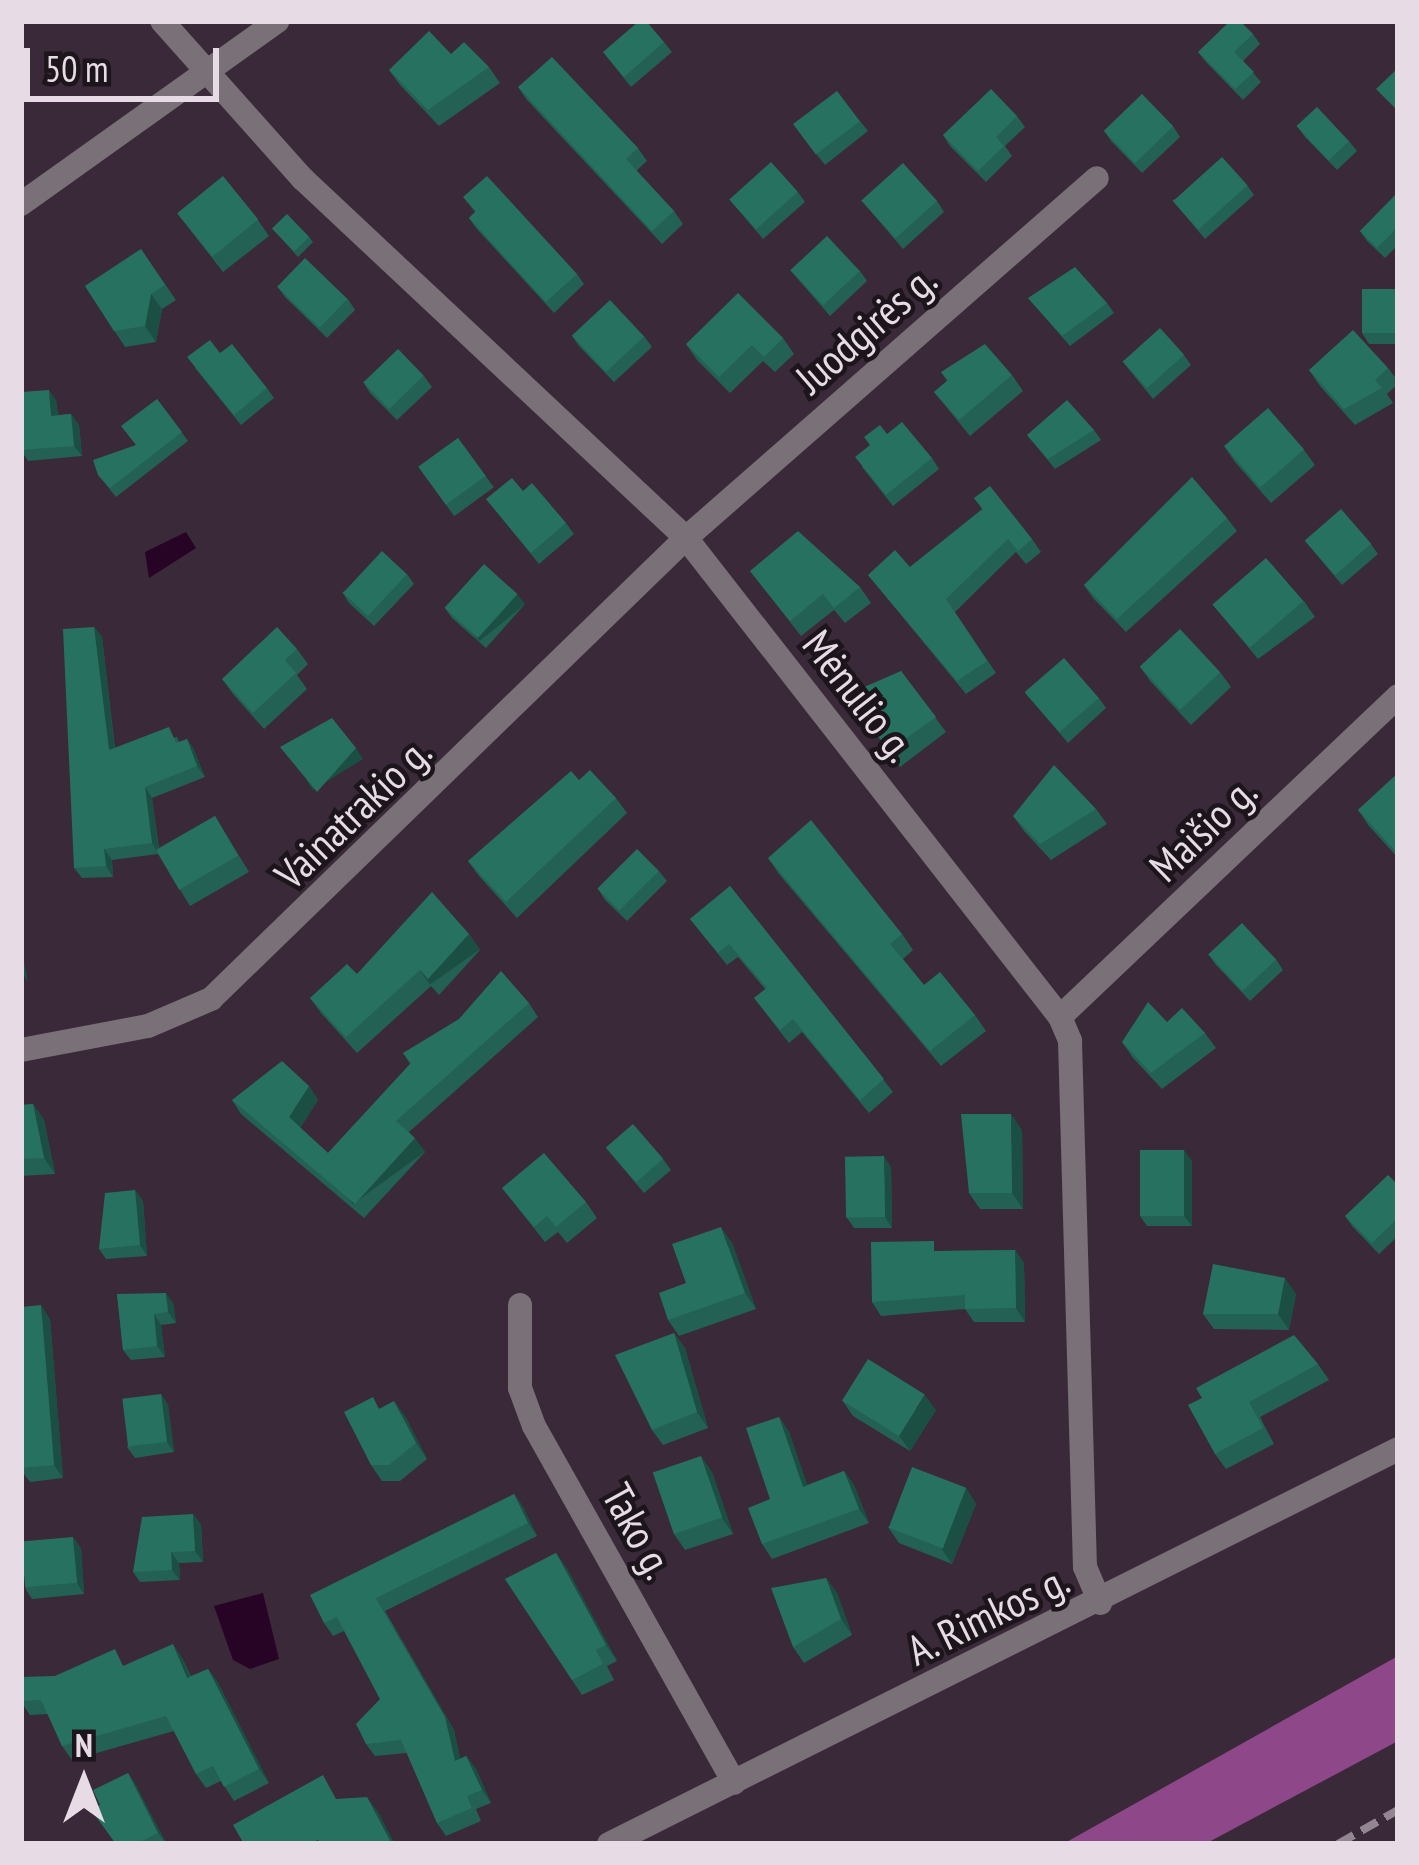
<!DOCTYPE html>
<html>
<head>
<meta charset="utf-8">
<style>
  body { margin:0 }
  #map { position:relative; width:1419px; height:1865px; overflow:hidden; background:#3a2938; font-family:"PT Sans Narrow",sans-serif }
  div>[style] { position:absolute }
  .forest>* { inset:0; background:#8e4889 }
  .water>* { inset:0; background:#270426 }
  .street>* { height:24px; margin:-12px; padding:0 12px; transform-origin:12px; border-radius:12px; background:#797078 }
  .rail>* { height:8px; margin-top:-4px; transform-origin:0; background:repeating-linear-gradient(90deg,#938591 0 18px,transparent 0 27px) }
  .wall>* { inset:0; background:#226153; transform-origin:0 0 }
  .shaded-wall>* { inset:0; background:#1b4f44; transform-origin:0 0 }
  .building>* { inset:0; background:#277161; transform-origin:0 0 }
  span { translate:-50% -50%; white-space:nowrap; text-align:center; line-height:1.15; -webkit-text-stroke:9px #1c151c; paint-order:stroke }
  .street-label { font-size:42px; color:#e7dbe5 }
  .frame { position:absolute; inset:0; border:24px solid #e7dbe5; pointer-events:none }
  .north { position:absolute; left:24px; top:1721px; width:120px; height:120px; -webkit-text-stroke:9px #1c151c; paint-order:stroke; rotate:0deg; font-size:33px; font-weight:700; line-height:48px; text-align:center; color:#e7dbe5 }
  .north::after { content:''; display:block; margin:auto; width:42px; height:54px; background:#e7dbe5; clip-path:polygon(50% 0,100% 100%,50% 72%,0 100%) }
  .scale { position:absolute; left:24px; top:48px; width:195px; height:54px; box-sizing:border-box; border:6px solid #e7dbe5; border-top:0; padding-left:15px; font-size:36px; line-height:42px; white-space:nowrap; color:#e7dbe5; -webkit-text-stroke:9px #1c151c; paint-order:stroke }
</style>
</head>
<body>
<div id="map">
  <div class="forest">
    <div style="clip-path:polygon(1398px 1656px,1398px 1741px,1205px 1844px,1063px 1844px)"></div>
  </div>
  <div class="water">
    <div style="clip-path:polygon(186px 532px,196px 548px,149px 578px,145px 552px)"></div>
    <div style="clip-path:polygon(263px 1593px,279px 1659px,250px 1669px,233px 1660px,214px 1606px)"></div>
  </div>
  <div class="street">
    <div style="left:162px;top:21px;width:212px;rotate:48.3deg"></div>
    <div style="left:303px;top:179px;width:525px;rotate:43.15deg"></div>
    <div style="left:686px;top:538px;width:608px;rotate:52.02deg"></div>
    <div style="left:1060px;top:1017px;width:26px;rotate:67deg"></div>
    <div style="left:1070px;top:1041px;width:526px;rotate:88.37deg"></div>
    <div style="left:1085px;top:1567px;width:39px;rotate:67deg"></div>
    <div style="left:21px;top:204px;width:315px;rotate:-35.5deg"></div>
    <div style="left:1060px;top:1017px;width:466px;rotate:-43.5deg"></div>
    <div style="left:21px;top:1050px;width:129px;rotate:-10.7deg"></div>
    <div style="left:148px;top:1026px;width:69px;rotate:-23.2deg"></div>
    <div style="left:211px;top:999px;width:662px;rotate:-44.14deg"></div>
    <div style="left:686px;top:538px;width:546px;rotate:-41.22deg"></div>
    <div style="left:520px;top:1305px;width:83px;rotate:90deg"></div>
    <div style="left:520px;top:1388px;width:40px;rotate:69.8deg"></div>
    <div style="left:534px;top:1426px;width:409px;rotate:60.7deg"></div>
    <div style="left:609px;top:1844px;width:882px;rotate:-26.59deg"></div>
  </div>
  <div class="rail">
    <div style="left:1338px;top:1844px;width:69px;rotate:-29.5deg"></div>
  </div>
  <div class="wall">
    <div style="clip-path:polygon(1253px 34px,1260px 44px,1243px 61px,1261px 82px,1243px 100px,1206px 62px,1198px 52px)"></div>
    <div style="clip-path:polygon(664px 42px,672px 52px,631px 87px,603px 52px)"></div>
    <div style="clip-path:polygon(489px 67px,500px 83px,439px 126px,400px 85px,389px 70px)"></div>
    <div style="clip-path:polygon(518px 87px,638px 148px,647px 161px,636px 171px,674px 211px,683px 224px,662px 244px,527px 100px)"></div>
    <div style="clip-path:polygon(1017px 116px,1025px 127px,1005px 146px,1012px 156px,986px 182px,950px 146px,943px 135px)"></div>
    <div style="clip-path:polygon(860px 121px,868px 131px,825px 165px,802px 136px)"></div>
    <div style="clip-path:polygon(1173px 126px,1180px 137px,1142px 173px,1111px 141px,1104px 131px)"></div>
    <div style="clip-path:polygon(1297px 126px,1349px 141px,1357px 151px,1337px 170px,1305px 137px)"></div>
    <div style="clip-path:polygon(1247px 185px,1254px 195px,1205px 239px,1172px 200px)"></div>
    <div style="clip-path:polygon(798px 192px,805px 202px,763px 239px,729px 199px)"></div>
    <div style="clip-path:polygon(1398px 194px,1398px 245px,1385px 258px,1367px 241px,1360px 231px)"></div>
    <div style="clip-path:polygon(463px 197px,577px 274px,584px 284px,554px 313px,476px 228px,469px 218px,475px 212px)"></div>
    <div style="clip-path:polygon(861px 200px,937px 201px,944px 212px,903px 249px)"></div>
    <div style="clip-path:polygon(177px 213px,258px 220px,269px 236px,223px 272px)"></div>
    <div style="clip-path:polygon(272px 228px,309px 237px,313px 242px,298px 257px)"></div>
    <div style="clip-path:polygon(141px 249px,176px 300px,162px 309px,156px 342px,125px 347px,85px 286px)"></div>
    <div style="clip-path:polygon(790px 270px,860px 271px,867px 281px,830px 316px)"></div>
    <div style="clip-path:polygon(277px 286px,348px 299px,355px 310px,327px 338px,285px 297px)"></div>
    <div style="clip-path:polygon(1398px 289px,1398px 344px,1369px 344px,1362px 333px)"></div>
    <div style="clip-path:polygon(1028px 298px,1107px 303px,1114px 313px,1070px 346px)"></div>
    <div style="clip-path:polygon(572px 336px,644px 336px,652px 347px,614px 382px,579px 346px)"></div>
    <div style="clip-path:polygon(783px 338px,794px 354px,775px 372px,763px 361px,730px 393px,697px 360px,686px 344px)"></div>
    <div style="clip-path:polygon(220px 353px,267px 388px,274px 398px,241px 425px,195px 368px)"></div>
    <div style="clip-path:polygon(1184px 355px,1191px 365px,1153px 399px,1122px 361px)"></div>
    <div style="clip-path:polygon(1388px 368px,1398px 381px,1398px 384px,1387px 394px,1393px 403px,1355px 425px,1320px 386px,1309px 370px)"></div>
    <div style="clip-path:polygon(941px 372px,1012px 375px,1023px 391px,970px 436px,934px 392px,947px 381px)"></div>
    <div style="clip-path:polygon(424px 376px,432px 387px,397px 420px,370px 393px,363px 382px)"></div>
    <div style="clip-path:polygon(157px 399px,188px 441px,116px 497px,98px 475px,136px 445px)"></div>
    <div style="clip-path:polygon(56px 400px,58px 415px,71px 414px,79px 425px,82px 456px,28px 461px,21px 450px)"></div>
    <div style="clip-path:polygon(1094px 430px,1101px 440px,1055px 469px,1027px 435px)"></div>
    <div style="clip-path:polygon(887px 434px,932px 458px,939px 469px,893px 506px,862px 467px,870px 445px)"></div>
    <div style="left:458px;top:438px;width:61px;height:49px;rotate:54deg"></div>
    <div style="clip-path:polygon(1224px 446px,1304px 450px,1315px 465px,1271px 503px,1235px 462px)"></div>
    <div style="clip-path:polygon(523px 491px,566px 523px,574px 534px,539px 564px,486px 499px)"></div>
    <div style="clip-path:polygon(974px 498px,1032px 539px,1041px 552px,1026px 564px,1016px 552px,955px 612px,996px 673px,966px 694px,868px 575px,910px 567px,982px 509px)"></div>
    <div style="clip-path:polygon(1227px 518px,1237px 531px,1126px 632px,1093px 598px,1084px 585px)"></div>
    <div style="clip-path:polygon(1305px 541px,1371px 544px,1378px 554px,1342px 585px)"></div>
    <div style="clip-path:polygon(750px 571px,860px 587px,871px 603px,845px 623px,834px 610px,801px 636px)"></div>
    <div style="clip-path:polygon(407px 574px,414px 584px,374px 626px,349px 603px,342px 592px)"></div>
    <div style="clip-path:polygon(1304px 601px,1315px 617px,1258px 659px,1212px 604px)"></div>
    <div style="clip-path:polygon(525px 604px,486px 648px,452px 618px,445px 608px)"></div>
    <div style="clip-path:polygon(94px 627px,102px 637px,115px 748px,177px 737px,179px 742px,187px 739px,194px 750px,205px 777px,152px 798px,159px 848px,215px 816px,249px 872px,190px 906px,158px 854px,112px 860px,113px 877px,82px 878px,74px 868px)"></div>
    <div style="clip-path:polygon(297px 649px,308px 664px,297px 675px,307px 689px,264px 729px,233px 694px,222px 679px)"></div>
    <div style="clip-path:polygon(1140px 667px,1220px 672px,1231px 687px,1191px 725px,1151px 682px)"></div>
    <div style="clip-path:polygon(901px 671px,946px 732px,900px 767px,862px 714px)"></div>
    <div style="clip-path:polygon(1025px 693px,1099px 698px,1106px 708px,1068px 743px)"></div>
    <div style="clip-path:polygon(1398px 773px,1398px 858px,1369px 826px,1358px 810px)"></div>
    <div style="clip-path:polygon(579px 780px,616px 798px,627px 813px,517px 918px,479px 876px,468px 861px)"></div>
    <div style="clip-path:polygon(1096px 809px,1107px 824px,1051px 860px,1024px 831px,1013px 816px)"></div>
    <div style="clip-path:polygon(768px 858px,902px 934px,913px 950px,903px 959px,924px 985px,975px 1015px,986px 1031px,941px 1066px,779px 874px)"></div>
    <div style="clip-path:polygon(659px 871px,667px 881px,627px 921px,605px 900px,598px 889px)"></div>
    <div style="clip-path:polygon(730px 886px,893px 1092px,869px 1113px,802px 1032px,789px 1043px,754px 998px,765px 989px,738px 957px,727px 965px,690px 919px)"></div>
    <div style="clip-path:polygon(469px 934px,480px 950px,439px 995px,431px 986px,357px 1053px,321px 1013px,310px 998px,357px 974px)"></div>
    <div style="clip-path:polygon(1208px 954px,1276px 959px,1283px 970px,1250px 1001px,1216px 965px)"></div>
    <div style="clip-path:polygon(529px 1003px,538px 1017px,409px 1132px,425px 1152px,364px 1218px,241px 1114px,232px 1100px,309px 1086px,318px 1100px,300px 1128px,328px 1153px,410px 1064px,403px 1053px)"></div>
    <div style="clip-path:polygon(1167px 1022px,1205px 1033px,1216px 1048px,1162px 1089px,1133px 1058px,1122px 1042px)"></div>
    <div style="clip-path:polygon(33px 1104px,44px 1120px,55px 1174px,21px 1176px,21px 1105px)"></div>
    <div style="clip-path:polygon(1022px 1130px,1023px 1209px,980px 1209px,969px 1193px)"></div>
    <div style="clip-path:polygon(606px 1148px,663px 1159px,671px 1170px,644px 1193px)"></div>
    <div style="clip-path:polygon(1192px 1161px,1192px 1226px,1147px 1226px,1140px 1216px)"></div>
    <div style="clip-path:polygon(891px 1167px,892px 1228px,854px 1228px,847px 1218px)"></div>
    <div style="clip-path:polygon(1398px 1185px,1398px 1236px,1379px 1254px,1352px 1226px,1345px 1216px)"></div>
    <div style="clip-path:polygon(502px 1188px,586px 1202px,597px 1218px,567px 1243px,558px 1232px,545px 1242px)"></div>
    <div style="clip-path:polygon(135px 1190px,143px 1201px,147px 1256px,106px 1259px,99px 1249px)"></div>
    <div style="clip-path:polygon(732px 1243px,756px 1309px,679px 1336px,668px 1320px,686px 1283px)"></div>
    <div style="clip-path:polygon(1015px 1250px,1024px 1263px,1025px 1322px,974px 1322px,965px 1309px,881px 1316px,872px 1302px,941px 1251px)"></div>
    <div style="clip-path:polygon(117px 1294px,173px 1303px,176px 1323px,161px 1325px,165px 1357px,131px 1360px,123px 1350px)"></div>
    <div style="clip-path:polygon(1296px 1294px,1289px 1330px,1214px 1329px,1203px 1314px)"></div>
    <div style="clip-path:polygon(21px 1307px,50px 1319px,63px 1478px,30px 1482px,21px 1470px)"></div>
    <div style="clip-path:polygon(674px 1333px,685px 1348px,708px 1428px,663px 1445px,652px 1430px)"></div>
    <div style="clip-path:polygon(1318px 1364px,1329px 1380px,1260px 1417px,1274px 1444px,1226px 1469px,1215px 1454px,1202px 1398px)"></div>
    <div style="clip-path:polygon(161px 1394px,168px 1405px,174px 1452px,135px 1458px,127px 1447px)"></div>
    <div style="clip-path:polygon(842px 1400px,936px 1410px,910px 1451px,853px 1416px)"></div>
    <div style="clip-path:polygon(381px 1408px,405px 1416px,427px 1459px,400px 1481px,382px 1481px,371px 1465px)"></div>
    <div style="clip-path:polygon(779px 1417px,789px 1432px,807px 1485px,844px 1471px,854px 1485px,869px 1523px,772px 1559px,762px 1544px,770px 1499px)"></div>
    <div style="clip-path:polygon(712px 1472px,733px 1534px,685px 1550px,674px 1534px)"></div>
    <div style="clip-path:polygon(966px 1488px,976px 1504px,952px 1564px,899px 1543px,888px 1527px)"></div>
    <div style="clip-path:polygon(514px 1494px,523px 1507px,537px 1536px,385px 1611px,454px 1730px,460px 1759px,466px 1756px,476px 1769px,491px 1803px,476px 1809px,481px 1821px,446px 1836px,437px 1823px,407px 1753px,375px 1756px,366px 1744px,380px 1699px,344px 1631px,333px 1636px,324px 1623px)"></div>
    <div style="clip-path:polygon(201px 1524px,203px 1562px,179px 1563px,180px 1580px,140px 1582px,133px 1572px)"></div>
    <div style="clip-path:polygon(81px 1548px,84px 1594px,32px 1599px,25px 1588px)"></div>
    <div style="clip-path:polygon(556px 1553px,567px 1569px,617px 1661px,607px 1666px,614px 1680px,582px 1695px,505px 1579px)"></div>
    <div style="clip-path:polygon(826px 1578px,837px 1593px,852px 1635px,804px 1663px,793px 1647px)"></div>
    <div style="clip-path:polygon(182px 1658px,191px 1676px,208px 1669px,218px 1683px,269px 1783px,234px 1801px,221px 1781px,206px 1788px,196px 1774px,174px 1731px,72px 1760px,62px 1746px,48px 1714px,30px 1715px,21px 1702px,55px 1676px)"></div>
    <div style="clip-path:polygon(128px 1773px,135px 1784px,166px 1843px,116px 1844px)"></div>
  </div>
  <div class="shaded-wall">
    <div style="clip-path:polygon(151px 294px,162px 309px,156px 342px,145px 326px)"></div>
    <div style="clip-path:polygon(49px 390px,56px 400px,59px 427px,51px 416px)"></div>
    <div style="clip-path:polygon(71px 414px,79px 425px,82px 456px,74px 446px)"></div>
    <div style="left:517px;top:594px;width:13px;height:59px;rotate:51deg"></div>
    <div style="clip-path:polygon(94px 627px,102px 637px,116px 761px,109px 750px)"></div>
    <div style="clip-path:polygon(187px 739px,194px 750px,205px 777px,197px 766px)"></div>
    <div style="left:356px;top:748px;width:13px;height:59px;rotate:58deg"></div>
    <div style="clip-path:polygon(145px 787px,152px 798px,159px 854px,152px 843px)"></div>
    <div style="clip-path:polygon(104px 849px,112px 860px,113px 877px,106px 866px)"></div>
    <div style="left:469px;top:934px;width:19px;height:61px;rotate:55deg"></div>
    <div style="clip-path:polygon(21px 945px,28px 982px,21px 971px)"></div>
    <div style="clip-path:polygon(309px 1086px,318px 1100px,298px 1131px,289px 1117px)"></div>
    <div style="clip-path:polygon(33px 1104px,44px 1120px,55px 1174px,44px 1158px)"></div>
    <div style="clip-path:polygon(1011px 1114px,1022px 1130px,1023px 1209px,1012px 1193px)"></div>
    <div style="left:415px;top:1138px;width:17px;height:89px;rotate:54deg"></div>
    <div style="clip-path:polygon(1184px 1150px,1192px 1161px,1192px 1226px,1184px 1216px)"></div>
    <div style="clip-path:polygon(884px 1156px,891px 1167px,892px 1228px,885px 1217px)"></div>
    <div style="clip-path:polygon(135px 1190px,143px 1201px,147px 1256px,140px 1245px)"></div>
    <div style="clip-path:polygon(721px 1227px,732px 1243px,756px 1309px,745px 1293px)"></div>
    <div style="clip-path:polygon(1015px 1250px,1024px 1263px,1025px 1322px,1016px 1308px)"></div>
    <div style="clip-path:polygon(1285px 1278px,1296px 1294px,1289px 1330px,1278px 1314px)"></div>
    <div style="clip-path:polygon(166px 1293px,173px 1303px,176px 1323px,168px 1312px)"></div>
    <div style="clip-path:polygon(41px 1305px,50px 1319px,63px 1478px,54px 1465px)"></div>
    <div style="clip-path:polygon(154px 1314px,161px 1325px,165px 1357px,157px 1346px)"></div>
    <div style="clip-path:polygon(674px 1333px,685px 1348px,708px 1428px,697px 1412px)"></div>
    <div style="clip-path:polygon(161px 1394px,168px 1405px,174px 1452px,167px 1442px)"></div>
    <div style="clip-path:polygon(925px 1395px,936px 1410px,910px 1451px,899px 1436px)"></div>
    <div style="clip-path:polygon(394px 1401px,405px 1416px,427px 1459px,416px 1443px)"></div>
    <div style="clip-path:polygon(779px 1417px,789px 1432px,813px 1501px,803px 1487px)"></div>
    <div style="clip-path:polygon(701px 1456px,712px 1472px,733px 1534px,722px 1518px)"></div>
    <div style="clip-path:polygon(844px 1471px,854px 1485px,869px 1523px,859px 1509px)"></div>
    <div style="clip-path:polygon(966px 1488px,976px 1504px,952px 1564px,941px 1548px)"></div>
    <div style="clip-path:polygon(514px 1494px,523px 1507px,537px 1536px,528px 1523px)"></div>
    <div style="clip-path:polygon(193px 1514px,201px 1524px,203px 1562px,195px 1551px)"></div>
    <div style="clip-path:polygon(73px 1537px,81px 1548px,84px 1594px,77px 1583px)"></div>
    <div style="clip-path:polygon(171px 1552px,179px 1563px,180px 1580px,172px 1570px)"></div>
    <div style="clip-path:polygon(556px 1553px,567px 1569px,617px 1661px,606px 1645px)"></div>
    <div style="clip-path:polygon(826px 1578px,837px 1593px,852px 1635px,841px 1619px)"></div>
    <div style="clip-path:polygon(376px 1598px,454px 1730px,464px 1774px,455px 1761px)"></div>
    <div style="clip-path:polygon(173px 1644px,182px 1658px,197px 1692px,187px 1678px)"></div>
    <div style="clip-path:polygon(208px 1669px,218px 1683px,269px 1783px,259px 1769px)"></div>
    <div style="clip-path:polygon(466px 1756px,476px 1769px,491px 1803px,482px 1790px)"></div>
    <div style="clip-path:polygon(128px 1773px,135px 1784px,166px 1843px,158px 1833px)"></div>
    <div style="clip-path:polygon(367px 1797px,378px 1812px,395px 1844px,392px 1844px)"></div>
  </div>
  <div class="building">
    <div style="clip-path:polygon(639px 21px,646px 21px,664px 42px,624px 77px,603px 52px)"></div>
    <div style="clip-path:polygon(1230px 21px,1240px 21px,1253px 34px,1234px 52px,1254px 72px,1235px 89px,1198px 52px)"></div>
    <div style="clip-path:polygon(429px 31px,451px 54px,464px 42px,489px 67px,428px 110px,389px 70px)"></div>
    <div style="clip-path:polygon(552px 57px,638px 148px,626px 159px,674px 211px,652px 231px,518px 87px)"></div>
    <div style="clip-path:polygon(1398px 68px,1398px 111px,1376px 89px)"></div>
    <div style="clip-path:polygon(991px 89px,1017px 116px,996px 137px,1004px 146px,978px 171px,943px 135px)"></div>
    <div style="left:837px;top:91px;width:38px;height:55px;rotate:53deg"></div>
    <div style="left:1142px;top:94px;width:45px;height:53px;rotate:46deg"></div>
    <div style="left:1317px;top:107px;width:47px;height:28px;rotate:47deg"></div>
    <div style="left:1222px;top:157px;width:38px;height:66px;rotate:48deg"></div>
    <div style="left:771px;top:162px;width:40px;height:56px;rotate:48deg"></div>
    <div style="left:903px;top:163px;width:51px;height:56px;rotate:48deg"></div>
    <div style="left:223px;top:176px;width:56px;height:59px;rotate:51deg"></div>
    <div style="clip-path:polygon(487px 176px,577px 274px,546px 302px,469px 218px,476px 211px,463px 197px)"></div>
    <div style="clip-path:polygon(1397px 193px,1398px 227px,1377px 248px,1360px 231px)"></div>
    <div style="left:287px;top:214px;width:32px;height:21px;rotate:46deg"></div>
    <div style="left:827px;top:236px;width:48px;height:50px;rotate:47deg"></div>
    <div style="clip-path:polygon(141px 249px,165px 285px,151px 294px,145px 326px,114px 331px,85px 286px)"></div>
    <div style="left:305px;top:258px;width:59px;height:40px;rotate:44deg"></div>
    <div style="clip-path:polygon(1075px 267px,1107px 303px,1062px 336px,1028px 298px)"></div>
    <div style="left:1398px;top:289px;width:44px;height:36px;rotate:90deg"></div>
    <div style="clip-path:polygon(738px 293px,783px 338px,764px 357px,752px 345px,719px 377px,686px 344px)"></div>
    <div style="left:610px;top:300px;width:50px;height:52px;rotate:47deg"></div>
    <div style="left:1160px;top:328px;width:36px;height:50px;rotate:48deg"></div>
    <div style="clip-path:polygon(1353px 330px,1388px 368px,1375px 380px,1382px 388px,1344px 409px,1309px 370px)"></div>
    <div style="clip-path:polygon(210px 340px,220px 353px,232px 344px,267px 388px,234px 415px,187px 357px)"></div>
    <div style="clip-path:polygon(985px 344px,1012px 375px,959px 420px,934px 392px,948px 380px,941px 372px)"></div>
    <div style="left:398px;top:349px;width:37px;height:48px;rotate:46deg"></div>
    <div style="clip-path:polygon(49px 390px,51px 416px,71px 414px,74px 446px,21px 450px,21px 392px)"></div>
    <div style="clip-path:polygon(157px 399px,182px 432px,110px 488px,98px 475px,93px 460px,136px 445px,121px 426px)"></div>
    <div style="clip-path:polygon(1067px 400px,1094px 430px,1048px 459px,1027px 435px)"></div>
    <div style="left:1268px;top:408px;width:55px;height:58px;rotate:49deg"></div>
    <div style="clip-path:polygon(902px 422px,932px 458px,886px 495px,855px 457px,870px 445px,864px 437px,880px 425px,887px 434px)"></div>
    <div style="left:458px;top:438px;width:47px;height:49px;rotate:54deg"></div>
    <div style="clip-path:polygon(1192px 477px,1227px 518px,1117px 619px,1084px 585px)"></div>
    <div style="clip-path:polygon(512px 478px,523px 491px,532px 483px,566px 523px,531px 553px,486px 499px)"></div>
    <div style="clip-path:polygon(990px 486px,1032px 539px,1018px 551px,1008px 539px,946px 599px,987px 661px,957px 681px,868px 575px,895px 550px,910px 567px,983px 509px,974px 498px)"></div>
    <div style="left:1341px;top:509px;width:46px;height:48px;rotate:49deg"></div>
    <div style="clip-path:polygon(798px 531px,860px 587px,834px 608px,823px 594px,790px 621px,750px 571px)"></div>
    <div style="left:382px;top:551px;width:34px;height:57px;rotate:43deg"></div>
    <div style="left:1266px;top:558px;width:57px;height:71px;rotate:49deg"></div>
    <div style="left:484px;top:564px;width:45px;height:59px;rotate:42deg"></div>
    <div style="clip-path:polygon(94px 627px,109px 750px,169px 727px,176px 743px,187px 739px,197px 766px,145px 787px,152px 843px,104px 849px,106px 866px,74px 868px,63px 629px)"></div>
    <div style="clip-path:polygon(277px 627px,297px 649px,285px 660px,296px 673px,253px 713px,222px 679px)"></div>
    <div style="left:1180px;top:629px;width:59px;height:55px;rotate:47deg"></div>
    <div style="left:1064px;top:658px;width:53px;height:52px;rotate:49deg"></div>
    <div style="clip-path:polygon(901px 671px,936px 717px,889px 751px,862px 714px,862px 688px)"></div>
    <div style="clip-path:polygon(332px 718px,356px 748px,317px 792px,280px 747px)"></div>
    <div style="clip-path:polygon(1054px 765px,1096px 809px,1040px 844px,1013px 816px)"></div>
    <div style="clip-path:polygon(590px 770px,616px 798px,506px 902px,468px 861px,571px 771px,579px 780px)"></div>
    <div style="clip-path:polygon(1398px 773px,1398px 854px,1358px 810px)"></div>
    <div style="left:215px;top:816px;width:46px;height:68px;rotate:60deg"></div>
    <div style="clip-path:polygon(811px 820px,902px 934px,890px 944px,924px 985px,940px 972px,975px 1015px,930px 1051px,768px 858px)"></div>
    <div style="left:637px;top:849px;width:31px;height:56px;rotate:45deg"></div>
    <div style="clip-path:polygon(730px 886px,884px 1079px,860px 1100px,793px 1019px,780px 1030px,754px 998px,767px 988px,729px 944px,718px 953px,690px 919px)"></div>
    <div style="clip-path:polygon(432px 892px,469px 934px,428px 979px,420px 970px,346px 1037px,310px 998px,347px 964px,357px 974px)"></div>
    <div style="left:1242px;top:923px;width:50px;height:46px;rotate:47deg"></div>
    <div style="clip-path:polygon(501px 971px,529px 1003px,396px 1121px,415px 1138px,355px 1204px,232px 1100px,282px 1061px,309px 1086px,289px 1117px,328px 1153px,411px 1063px,403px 1053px,459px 1019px)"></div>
    <div style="clip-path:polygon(1148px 1002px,1167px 1022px,1182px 1008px,1205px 1033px,1151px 1073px,1122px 1042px)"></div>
    <div style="clip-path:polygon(33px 1104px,44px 1158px,21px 1159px,21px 1105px)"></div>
    <div style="clip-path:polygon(961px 1114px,1011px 1114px,1012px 1193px,969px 1193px)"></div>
    <div style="left:633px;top:1124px;width:46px;height:36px;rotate:49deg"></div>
    <div style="left:1140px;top:1150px;width:44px;height:66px"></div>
    <div style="clip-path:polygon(544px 1153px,586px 1202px,556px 1227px,547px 1216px,534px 1227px,502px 1188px)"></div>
    <div style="left:884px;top:1156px;width:61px;height:39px;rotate:89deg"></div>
    <div style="clip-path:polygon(1388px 1175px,1398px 1185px,1398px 1218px,1372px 1243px,1345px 1216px)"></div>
    <div style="clip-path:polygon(135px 1190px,140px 1245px,99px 1249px,105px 1193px)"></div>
    <div style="clip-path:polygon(721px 1227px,745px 1293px,668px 1320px,659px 1293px,686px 1283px,672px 1244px)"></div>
    <div style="clip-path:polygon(934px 1241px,934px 1251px,1015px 1250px,1016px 1308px,965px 1309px,965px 1295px,872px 1302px,871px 1242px)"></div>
    <div style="clip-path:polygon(1213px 1264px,1285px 1278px,1278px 1314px,1203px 1314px)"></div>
    <div style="clip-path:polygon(166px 1293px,168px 1312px,154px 1314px,157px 1346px,123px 1350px,117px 1294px)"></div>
    <div style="clip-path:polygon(41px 1305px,54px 1465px,21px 1468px,21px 1307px)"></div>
    <div style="clip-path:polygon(674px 1333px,697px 1412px,652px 1430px,615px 1355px)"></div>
    <div style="clip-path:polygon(1294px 1335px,1318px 1364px,1249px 1402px,1263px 1428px,1215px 1454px,1188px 1405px,1202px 1398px,1196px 1388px)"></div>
    <div style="left:868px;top:1359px;width:67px;height:49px;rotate:32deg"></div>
    <div style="left:161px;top:1394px;width:48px;height:39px;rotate:83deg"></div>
    <div style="clip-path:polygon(373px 1397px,379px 1409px,394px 1401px,416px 1443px,389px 1465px,371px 1465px,344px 1412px)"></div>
    <div style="clip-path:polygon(779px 1417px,803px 1487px,844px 1471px,859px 1509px,762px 1544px,748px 1508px,770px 1499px,746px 1428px)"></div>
    <div style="left:701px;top:1456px;width:65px;height:51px;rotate:71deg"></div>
    <div style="left:912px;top:1467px;width:58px;height:65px;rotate:21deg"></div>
    <div style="clip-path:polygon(514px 1494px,528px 1523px,376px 1598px,445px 1717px,455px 1761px,466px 1756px,482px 1790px,467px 1796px,472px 1808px,437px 1823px,401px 1740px,366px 1744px,356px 1724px,380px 1699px,337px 1617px,324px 1623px,310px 1595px)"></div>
    <div style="clip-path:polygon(193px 1514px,195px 1551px,171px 1552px,172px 1570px,133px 1572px,142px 1517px)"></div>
    <div style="left:73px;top:1537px;width:46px;height:52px;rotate:85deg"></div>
    <div style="clip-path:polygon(556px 1553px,606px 1645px,596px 1650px,603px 1664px,572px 1680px,505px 1579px)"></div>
    <div style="clip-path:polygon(826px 1578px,841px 1619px,793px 1647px,771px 1588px)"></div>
    <div style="clip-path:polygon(173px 1644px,187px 1678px,208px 1669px,259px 1769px,224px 1787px,213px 1766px,196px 1774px,166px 1716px,62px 1746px,41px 1700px,21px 1701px,21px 1677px,55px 1676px,115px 1649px,123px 1666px)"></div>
    <div style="clip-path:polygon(128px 1773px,158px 1833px,136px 1844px,116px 1844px,91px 1810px,100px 1805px,93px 1790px)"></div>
    <div style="clip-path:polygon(323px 1775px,336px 1799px,367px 1797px,392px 1844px,321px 1844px,318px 1840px,310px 1844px,244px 1844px,233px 1825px)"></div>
  </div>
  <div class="street-label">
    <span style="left:866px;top:329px;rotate:-41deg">Juodgirės g.</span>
    <span style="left:859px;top:696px;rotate:52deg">Mėnulio g.</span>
    <span style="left:353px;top:813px;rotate:-44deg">Vainatrakio g.</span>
    <span style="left:1203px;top:829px;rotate:-44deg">Maišio g.</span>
    <span style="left:638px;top:1531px;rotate:61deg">Tako g.</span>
    <span style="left:988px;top:1615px;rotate:-26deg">A. Rimkos g.</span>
  </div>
  <div class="frame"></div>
  <div class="north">N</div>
  <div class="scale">50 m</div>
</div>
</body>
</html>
